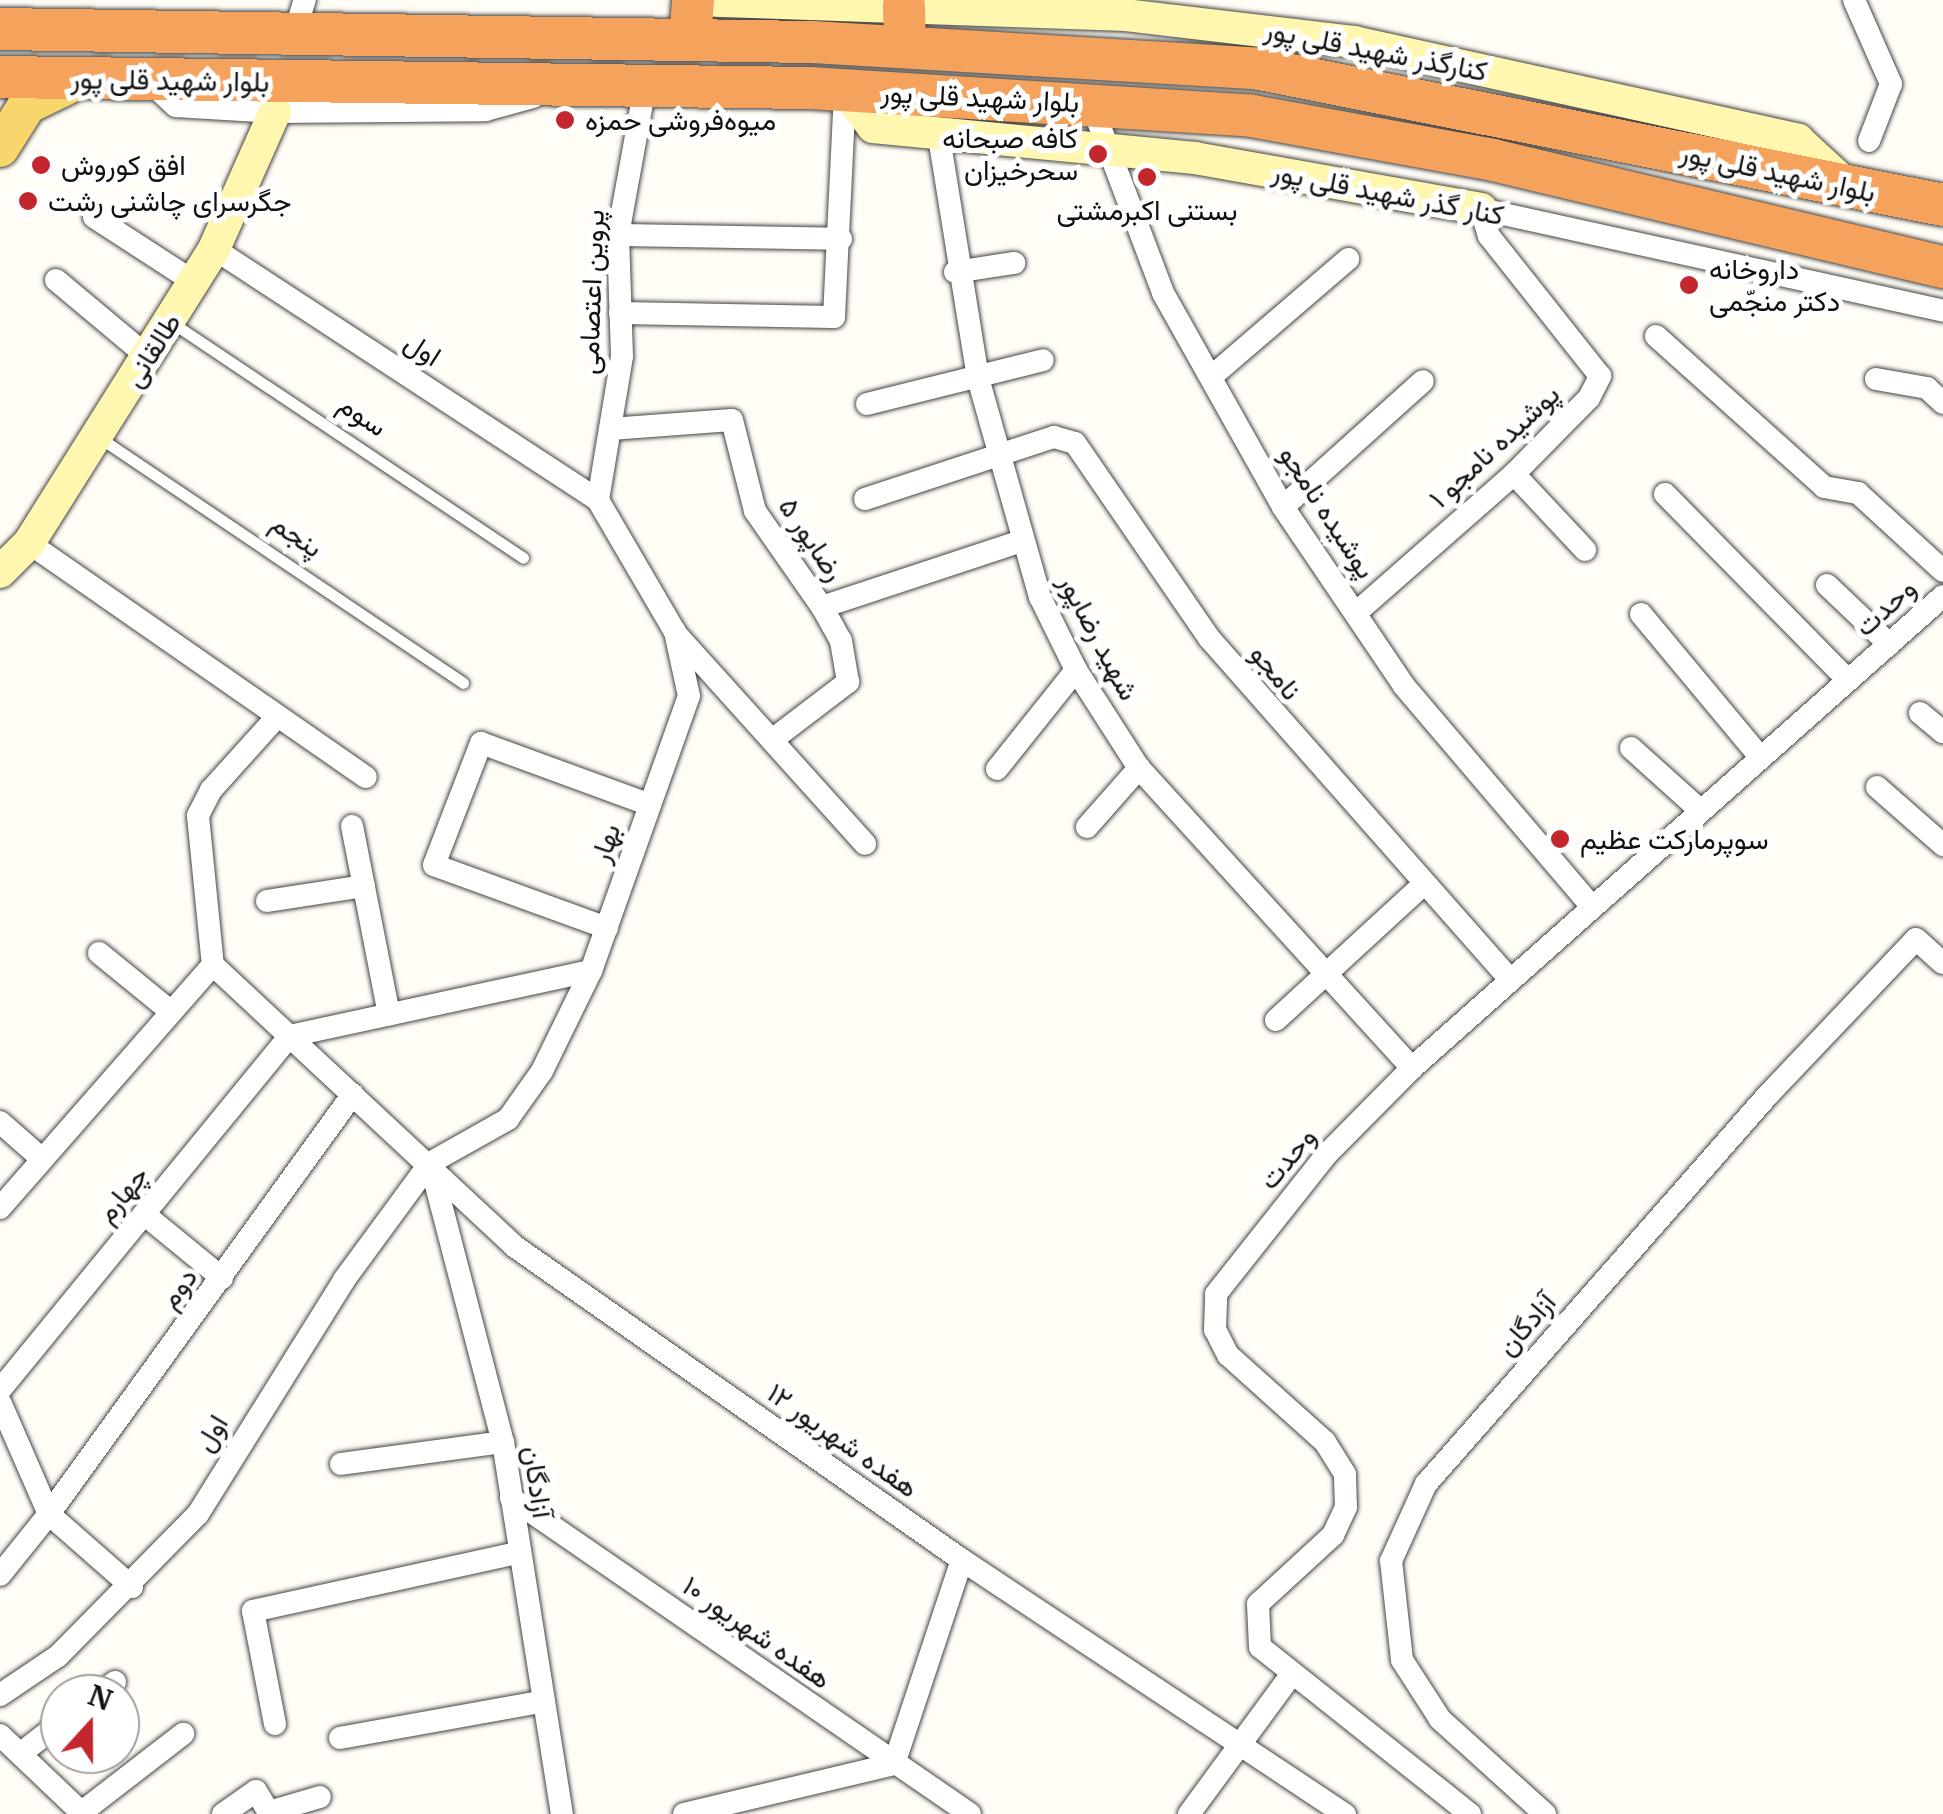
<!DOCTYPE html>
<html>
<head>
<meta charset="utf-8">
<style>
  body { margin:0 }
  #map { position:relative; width:1943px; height:1814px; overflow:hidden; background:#fffdf5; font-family:Merriweather,Vazirmatn,serif }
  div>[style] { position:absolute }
  .roads { filter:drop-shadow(0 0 2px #444) drop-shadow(0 0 2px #444) }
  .lane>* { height:11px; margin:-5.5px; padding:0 5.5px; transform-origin:5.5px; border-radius:5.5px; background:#fff }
  .street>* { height:22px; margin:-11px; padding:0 11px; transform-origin:11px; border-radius:11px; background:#fff }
  .secondary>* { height:32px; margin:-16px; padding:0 16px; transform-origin:16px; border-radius:16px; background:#fff6b0 }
  .primary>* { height:38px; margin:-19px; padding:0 19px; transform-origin:19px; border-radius:19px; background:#f9d66b }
  .highway>* { height:42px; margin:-21px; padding:0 21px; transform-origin:21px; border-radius:21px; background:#f5a25d }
  .dots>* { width:28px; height:28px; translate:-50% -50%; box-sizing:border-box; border:5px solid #fff; border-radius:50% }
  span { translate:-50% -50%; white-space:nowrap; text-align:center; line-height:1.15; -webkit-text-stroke:10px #fff; paint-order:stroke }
  .street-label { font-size:28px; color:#111 }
  .poi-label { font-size:28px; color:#111 }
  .left { translate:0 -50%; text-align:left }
  .right { translate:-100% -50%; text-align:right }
  .north { position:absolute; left:40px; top:1674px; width:100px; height:100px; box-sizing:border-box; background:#fff; border:2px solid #a0a0a0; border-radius:50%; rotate:21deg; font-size:28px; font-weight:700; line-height:40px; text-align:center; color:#111 }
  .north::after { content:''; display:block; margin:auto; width:35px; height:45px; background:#c4262e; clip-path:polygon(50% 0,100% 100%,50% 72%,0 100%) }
</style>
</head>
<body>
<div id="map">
  <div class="roads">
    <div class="lane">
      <div style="left:174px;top:324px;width:420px;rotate:33.8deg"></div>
      <div style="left:100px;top:438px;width:438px;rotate:34deg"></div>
    </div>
    <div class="street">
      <div style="left:1854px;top:0;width:92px;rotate:66.2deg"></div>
      <div style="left:1891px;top:84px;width:61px;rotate:111.1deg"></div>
      <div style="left:294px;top:35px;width:37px;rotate:-73deg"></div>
      <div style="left:151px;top:83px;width:34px;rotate:43deg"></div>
      <div style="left:176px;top:106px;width:99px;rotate:3.5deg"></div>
      <div style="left:275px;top:112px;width:211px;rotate:-0.5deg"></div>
      <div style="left:486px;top:110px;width:49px;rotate:-15.5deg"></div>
      <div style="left:1091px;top:103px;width:203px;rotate:69.2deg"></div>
      <div style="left:1163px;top:293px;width:245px;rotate:60.7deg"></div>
      <div style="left:1283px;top:507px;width:216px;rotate:55.9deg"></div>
      <div style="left:1404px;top:686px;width:290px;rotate:49.6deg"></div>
      <div style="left:938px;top:131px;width:250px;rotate:80.8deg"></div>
      <div style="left:978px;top:378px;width:228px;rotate:74.2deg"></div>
      <div style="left:1040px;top:597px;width:81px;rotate:63.7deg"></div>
      <div style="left:1076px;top:670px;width:117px;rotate:57.3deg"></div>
      <div style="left:1139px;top:768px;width:406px;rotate:47.7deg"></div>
      <div style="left:1481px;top:209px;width:473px;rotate:12.4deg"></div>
      <div style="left:94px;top:217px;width:119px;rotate:33deg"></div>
      <div style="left:618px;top:235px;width:223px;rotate:1deg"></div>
      <div style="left:955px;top:272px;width:60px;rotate:-8.7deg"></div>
      <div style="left:56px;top:280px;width:120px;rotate:39.9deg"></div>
      <div style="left:620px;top:313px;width:214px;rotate:1.1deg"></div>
      <div style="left:834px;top:317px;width:227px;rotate:-87.2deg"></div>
      <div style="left:1656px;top:336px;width:226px;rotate:41.9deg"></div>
      <div style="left:1824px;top:487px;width:35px;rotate:10deg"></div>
      <div style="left:1858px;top:493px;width:115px;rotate:42.5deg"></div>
      <div style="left:1211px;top:377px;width:181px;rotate:-40.7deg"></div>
      <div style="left:1876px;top:379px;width:52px;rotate:10deg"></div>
      <div style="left:1927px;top:388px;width:22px;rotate:43deg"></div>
      <div style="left:867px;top:404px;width:181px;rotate:-14deg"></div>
      <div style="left:610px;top:429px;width:122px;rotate:-4.2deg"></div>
      <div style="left:732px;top:420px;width:94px;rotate:75.8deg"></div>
      <div style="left:755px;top:511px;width:117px;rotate:55.1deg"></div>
      <div style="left:822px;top:607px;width:211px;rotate:-18.3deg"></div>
      <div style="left:1514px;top:474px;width:104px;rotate:46.9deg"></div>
      <div style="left:1665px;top:494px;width:261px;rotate:45.5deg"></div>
      <div style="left:865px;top:499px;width:199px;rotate:-18.2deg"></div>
      <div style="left:1054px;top:437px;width:22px;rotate:16deg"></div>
      <div style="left:1075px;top:443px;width:237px;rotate:55.5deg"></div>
      <div style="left:1209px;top:638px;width:456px;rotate:48.6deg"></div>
      <div style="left:598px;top:500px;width:146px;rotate:-80.5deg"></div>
      <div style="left:622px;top:356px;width:121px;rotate:-91.9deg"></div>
      <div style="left:618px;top:235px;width:150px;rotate:-79.7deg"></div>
      <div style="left:1283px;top:507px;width:188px;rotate:-42deg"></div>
      <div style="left:29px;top:543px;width:410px;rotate:34.8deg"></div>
      <div style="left:1827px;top:585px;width:86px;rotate:43.6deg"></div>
      <div style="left:1357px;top:612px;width:209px;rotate:-41.3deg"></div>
      <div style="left:1514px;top:474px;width:107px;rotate:-45.4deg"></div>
      <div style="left:1589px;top:398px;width:25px;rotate:-63deg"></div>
      <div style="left:1600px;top:376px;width:179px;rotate:-128.4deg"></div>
      <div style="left:1489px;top:236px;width:28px;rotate:-107deg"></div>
      <div style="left:1641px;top:614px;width:187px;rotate:50.2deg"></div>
      <div style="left:677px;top:635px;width:281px;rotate:48deg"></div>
      <div style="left:1920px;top:713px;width:30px;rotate:40deg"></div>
      <div style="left:275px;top:719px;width:96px;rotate:132deg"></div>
      <div style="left:211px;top:790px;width:29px;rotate:117deg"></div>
      <div style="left:198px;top:816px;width:150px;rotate:84.3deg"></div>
      <div style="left:213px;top:965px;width:412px;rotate:43deg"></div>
      <div style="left:514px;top:1246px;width:547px;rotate:35.03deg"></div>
      <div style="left:962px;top:1560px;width:460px;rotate:33.6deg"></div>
      <div style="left:772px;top:740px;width:96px;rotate:-37.3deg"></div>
      <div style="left:848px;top:682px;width:42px;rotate:-99.7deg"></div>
      <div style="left:841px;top:641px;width:39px;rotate:-119deg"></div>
      <div style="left:1631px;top:748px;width:94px;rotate:42deg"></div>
      <div style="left:997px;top:769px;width:127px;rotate:-51.4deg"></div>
      <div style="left:1877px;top:787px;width:88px;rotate:41.3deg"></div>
      <div style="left:352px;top:826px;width:192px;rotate:78.9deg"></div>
      <div style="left:1087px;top:827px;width:79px;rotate:-48.6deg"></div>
      <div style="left:267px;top:901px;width:98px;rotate:-8.8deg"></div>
      <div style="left:607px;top:928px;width:184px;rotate:-160deg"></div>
      <div style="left:434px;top:865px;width:131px;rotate:-68.9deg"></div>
      <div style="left:481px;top:743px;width:180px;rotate:20.1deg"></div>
      <div style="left:99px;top:953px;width:90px;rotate:39.2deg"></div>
      <div style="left:1276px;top:1020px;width:202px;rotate:-42.6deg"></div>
      <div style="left:0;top:1122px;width:56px;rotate:41.4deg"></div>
      <div style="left:431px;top:1166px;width:285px;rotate:75.4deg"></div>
      <div style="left:503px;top:1442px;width:377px;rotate:81deg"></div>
      <div style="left:0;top:1208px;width:323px;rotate:-48.8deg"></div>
      <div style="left:144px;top:1214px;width:101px;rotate:39.4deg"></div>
      <div style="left:0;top:1390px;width:458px;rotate:-50.7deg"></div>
      <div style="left:290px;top:1036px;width:308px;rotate:-12.2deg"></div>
      <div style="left:0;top:1402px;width:122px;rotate:66.4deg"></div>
      <div style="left:49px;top:1514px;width:78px;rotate:128.8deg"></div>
      <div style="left:341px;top:1464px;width:163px;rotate:-7.7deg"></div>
      <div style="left:511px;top:1498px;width:557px;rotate:34.55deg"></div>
      <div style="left:132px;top:1587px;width:111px;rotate:-138.7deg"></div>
      <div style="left:49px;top:1514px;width:518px;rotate:-54.1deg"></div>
      <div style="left:99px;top:1694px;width:20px;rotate:-37deg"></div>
      <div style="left:0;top:1695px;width:70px;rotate:-33.9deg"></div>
      <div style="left:58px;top:1656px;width:199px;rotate:-45.4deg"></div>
      <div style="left:198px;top:1514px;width:276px;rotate:-58deg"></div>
      <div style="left:344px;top:1280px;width:145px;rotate:-53.7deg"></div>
      <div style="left:430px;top:1163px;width:90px;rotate:-29.4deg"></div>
      <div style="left:508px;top:1119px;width:59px;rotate:-54.7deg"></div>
      <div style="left:542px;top:1071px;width:111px;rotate:-63.9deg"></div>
      <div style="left:591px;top:971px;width:292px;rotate:-70.4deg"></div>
      <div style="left:689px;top:696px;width:66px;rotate:-102.3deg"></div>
      <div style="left:675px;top:632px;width:153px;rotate:-120.3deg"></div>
      <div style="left:598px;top:500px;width:459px;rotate:-146.8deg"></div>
      <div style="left:275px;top:1724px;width:115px;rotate:-101deg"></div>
      <div style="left:253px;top:1611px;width:270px;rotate:-12.4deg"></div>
      <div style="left:0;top:1735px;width:115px;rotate:43.6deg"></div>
      <div style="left:340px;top:1738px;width:204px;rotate:-10.2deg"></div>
      <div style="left:20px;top:1754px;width:51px;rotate:-37.8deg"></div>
      <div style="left:82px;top:1812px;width:128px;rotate:-37.7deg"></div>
      <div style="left:269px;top:1812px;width:53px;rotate:-16.4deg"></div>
      <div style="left:223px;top:1814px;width:40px;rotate:-34.9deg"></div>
      <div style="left:256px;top:1791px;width:27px;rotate:59deg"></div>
      <div style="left:684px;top:1814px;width:216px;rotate:-13.4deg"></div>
      <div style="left:894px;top:1764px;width:215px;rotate:-71.6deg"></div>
      <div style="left:1189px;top:1814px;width:172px;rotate:-53.7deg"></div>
      <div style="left:1470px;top:1814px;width:268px;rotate:-141.5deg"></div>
      <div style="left:1260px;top:1647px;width:43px;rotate:-92.7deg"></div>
      <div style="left:1258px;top:1604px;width:102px;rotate:-42.6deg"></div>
      <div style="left:1333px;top:1535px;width:31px;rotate:-65deg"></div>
      <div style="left:1346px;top:1507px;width:33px;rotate:-92deg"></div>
      <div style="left:1345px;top:1474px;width:38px;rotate:-122deg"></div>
      <div style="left:1325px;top:1442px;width:130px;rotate:-138.1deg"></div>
      <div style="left:1228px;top:1355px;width:28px;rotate:-117deg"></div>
      <div style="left:1215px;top:1330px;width:36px;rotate:-88deg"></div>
      <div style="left:1216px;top:1294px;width:177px;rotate:-51.6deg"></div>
      <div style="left:1326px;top:1155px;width:122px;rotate:-45.3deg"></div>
      <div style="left:1412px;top:1068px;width:710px;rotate:-41.63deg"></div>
      <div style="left:1545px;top:1814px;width:142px;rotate:-137.9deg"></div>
      <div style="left:1440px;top:1719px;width:70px;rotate:-122.8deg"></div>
      <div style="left:1402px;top:1660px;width:100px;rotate:-96.3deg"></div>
      <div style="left:1391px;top:1561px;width:85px;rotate:-65.6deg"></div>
      <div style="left:1426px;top:1484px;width:517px;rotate:-48.69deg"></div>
      <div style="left:1767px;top:1096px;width:216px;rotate:-46.5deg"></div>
      <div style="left:1916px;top:939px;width:36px;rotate:42deg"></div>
    </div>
    <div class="secondary">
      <div style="left:696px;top:0;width:429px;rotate:2deg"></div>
      <div style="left:1125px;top:15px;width:231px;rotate:6.7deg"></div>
      <div style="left:1354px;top:42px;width:455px;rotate:12.4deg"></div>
      <div style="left:1798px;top:140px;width:71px;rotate:42.7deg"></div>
      <div style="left:845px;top:90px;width:46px;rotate:52.9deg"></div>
      <div style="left:873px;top:127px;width:323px;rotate:5.5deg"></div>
      <div style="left:1195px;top:158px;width:291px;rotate:10.1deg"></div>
      <div style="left:0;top:572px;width:41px;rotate:-45deg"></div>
      <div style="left:29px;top:543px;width:347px;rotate:-57.8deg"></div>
      <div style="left:214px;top:249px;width:150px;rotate:-66deg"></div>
    </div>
    <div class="primary">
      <div style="left:0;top:148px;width:51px;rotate:-57.9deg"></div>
      <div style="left:27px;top:105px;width:57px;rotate:-26.1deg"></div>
    </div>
    <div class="highway">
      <div style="left:904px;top:6px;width:40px;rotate:88.6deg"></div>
      <div style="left:0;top:29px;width:812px;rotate:0.92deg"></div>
      <div style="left:812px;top:42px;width:449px;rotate:3.4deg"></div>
      <div style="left:1260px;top:69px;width:696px;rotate:11.26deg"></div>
      <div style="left:690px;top:40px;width:40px;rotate:-85.7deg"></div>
      <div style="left:0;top:77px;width:811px;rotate:0.78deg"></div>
      <div style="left:811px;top:88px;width:442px;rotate:3.6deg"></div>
      <div style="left:1252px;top:116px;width:245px;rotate:10.3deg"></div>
      <div style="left:1493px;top:160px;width:463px;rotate:13.4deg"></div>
    </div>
  </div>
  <div class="dots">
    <div style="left:565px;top:120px;background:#c4262e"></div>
    <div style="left:1098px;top:154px;background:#c4262e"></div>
    <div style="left:41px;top:165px;background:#c4262e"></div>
    <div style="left:1147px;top:177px;background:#c4262e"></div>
    <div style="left:28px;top:201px;background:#c4262e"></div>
    <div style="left:1689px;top:285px;background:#c4262e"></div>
    <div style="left:1560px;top:839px;background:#c4262e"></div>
  </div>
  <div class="street-label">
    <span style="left:1376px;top:50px;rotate:11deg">کنارگذر شهید قلی پور</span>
    <span style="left:170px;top:80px;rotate:1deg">بلوار شهید قلی پور</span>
    <span style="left:980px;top:97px;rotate:3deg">بلوار شهید قلی پور</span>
    <span style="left:1778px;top:172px;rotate:12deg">بلوار شهید قلی پور</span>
    <span style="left:1388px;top:193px;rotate:11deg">کنار گذر شهید قلی پور</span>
    <span style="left:591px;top:292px;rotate:-88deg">پروین اعتصامی</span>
    <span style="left:423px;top:349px;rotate:33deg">اول</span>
    <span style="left:152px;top:350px;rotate:-58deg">طالقانی</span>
    <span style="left:363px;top:415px;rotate:34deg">سوم</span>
    <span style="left:1494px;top:446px;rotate:-43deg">پوشیده نامجو ۱</span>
    <span style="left:1328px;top:512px;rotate:57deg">پوشیده نامجو</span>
    <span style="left:297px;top:535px;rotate:34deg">پنجم</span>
    <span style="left:812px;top:539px;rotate:56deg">رضاپور ۵</span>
    <span style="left:1885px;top:607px;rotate:-42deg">وحدت</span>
    <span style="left:1099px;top:637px;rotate:62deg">شهید رضاپور</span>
    <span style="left:1276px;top:672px;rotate:51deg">نامجو</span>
    <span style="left:605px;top:843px;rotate:-71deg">بهار</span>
    <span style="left:1287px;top:1158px;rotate:-50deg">وحدت</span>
    <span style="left:122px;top:1194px;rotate:-51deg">چهارم</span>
    <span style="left:178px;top:1288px;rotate:-54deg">دوم</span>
    <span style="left:1526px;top:1324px;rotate:-49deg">آزادگان</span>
    <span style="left:211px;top:1433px;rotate:-59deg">اول</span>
    <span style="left:843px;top:1440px;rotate:35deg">هفده شهریور ۱۲</span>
    <span style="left:538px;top:1482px;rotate:82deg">آزادگان</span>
    <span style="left:757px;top:1632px;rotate:35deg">هفده شهریور ۱۰</span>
  </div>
  <div class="poi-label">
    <span class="left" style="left:585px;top:120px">میوه‌فروشی حمزه</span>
    <span class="right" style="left:1078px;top:154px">کافه صبحانه<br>سحرخیزان</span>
    <span class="left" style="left:61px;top:165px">افق کوروش</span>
    <span class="left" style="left:48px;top:201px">جگرسرای چاشنی رشت</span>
    <span style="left:1147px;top:210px">بستنی اکبرمشتی</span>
    <span class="left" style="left:1709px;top:285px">داروخانه<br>دکتر منجّمی</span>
    <span class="left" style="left:1580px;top:839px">سوپرمارکت عظیم</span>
  </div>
  <div class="north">N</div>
</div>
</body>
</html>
